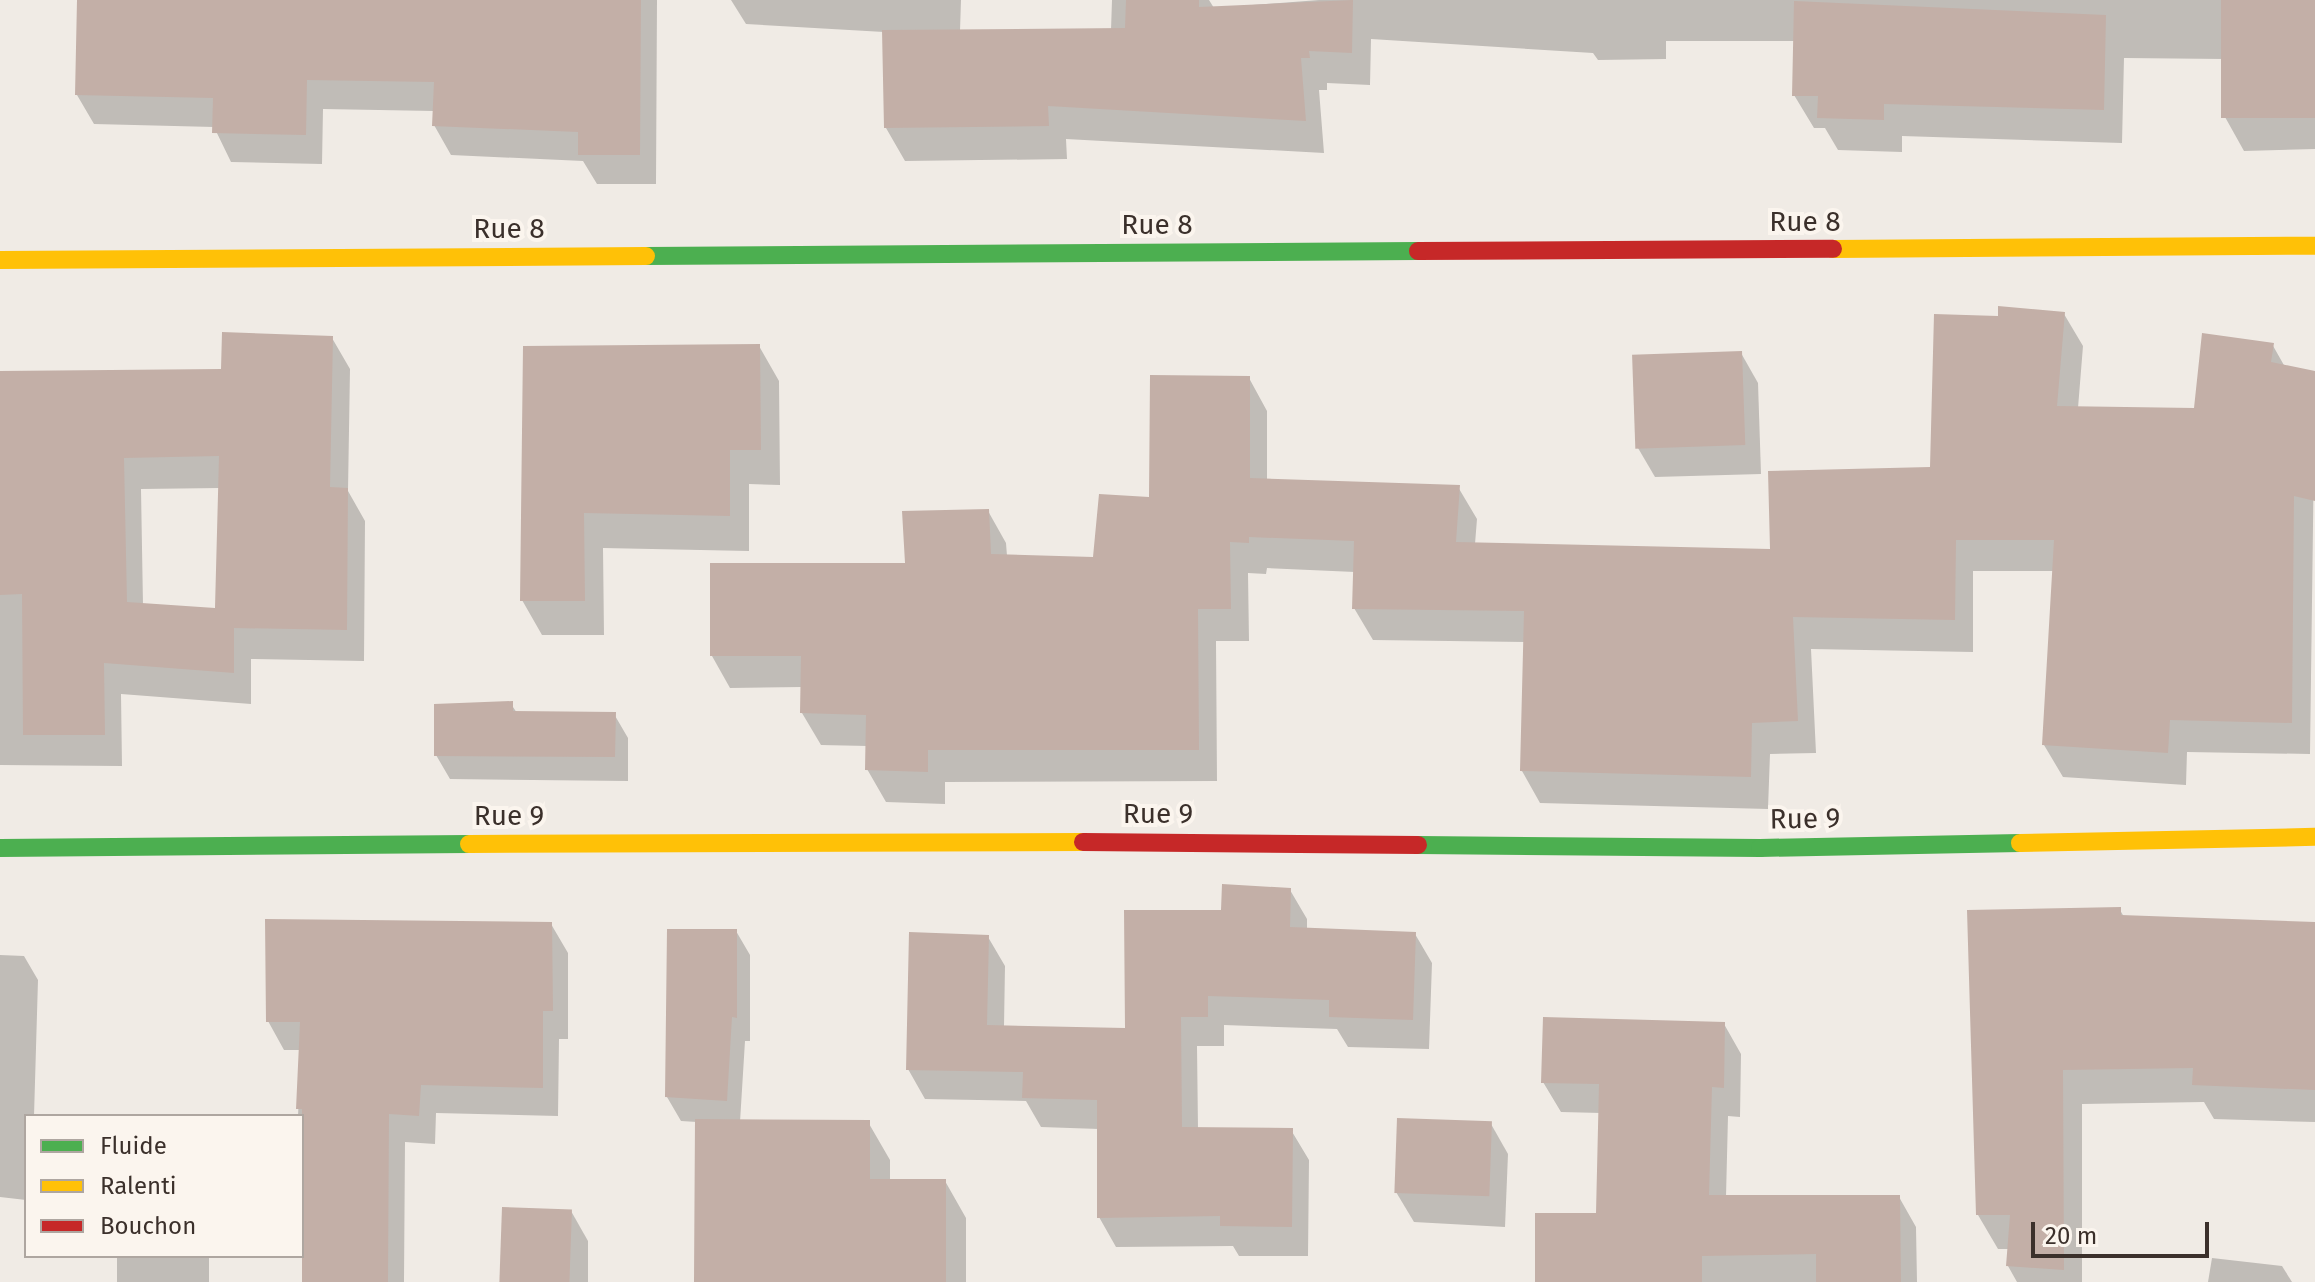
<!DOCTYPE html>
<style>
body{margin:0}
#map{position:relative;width:2315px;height:1282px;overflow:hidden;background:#f0ebe5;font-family:"Fira Sans",sans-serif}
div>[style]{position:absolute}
.shadow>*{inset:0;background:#0003;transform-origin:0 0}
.building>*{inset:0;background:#c3afa7;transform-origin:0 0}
.fast>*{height:18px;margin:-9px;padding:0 9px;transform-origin:9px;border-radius:9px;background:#4caf50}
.slow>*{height:18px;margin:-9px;padding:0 9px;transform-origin:9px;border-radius:9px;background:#ffc107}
.jam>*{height:18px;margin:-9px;padding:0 9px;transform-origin:9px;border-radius:9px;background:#c62828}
span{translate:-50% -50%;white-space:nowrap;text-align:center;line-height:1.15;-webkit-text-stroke:8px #fbf5ee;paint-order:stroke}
.street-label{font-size:28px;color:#3b302b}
.legend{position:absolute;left:24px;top:1114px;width:280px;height:144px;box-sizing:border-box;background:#fbf5ee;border:2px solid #aea6a0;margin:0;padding:10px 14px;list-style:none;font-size:24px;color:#3b302b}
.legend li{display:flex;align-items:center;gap:16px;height:40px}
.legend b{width:40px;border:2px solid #aea6a0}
.scale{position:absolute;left:2031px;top:1222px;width:178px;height:36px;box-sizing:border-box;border:4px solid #3b302b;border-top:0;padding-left:10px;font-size:24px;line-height:28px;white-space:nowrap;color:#3b302b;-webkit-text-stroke:6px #fbf5ee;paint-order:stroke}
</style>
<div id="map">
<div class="shadow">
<i style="clip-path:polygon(248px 0,657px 0,656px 184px,597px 184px,583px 161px,451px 155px,434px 125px,434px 111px,323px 109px,322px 164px,231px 162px,214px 127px,94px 124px,77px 95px)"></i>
<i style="clip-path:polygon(731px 0,961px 0,960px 31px,1111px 30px,1112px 0,1209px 0,1214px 8px,1319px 0,2315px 0,2315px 149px,2244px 151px,2225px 117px,2224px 59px,2124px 58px,2122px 143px,1902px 136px,1902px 152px,1838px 150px,1825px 128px,1814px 128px,1794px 95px,1796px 41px,1666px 41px,1666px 59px,1598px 60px,1593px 53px,1371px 39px,1370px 85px,1327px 83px,1327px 90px,1319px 90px,1324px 153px,1066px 139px,1067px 159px,905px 161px,886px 128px,884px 32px,746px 24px)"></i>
<i style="clip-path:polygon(2064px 314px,2083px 346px,2078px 408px,2195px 410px,2272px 344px,2285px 367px,2315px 373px,2310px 754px,2187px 752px,2186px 785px,2063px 777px,2044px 745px,2054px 571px,1973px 571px,1973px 652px,1811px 649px,1816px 753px,1770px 754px,1768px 809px,1540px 803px,1522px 771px,1525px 642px,1373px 640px,1354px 608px,1355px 572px,1267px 568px,1266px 574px,1248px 573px,1249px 641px,1216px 641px,1217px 781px,945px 782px,945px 804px,886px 802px,867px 769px,868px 746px,821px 745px,802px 713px,802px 687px,730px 688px,712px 656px,907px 565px,988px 511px,1006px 543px,1007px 556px,1095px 559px,1151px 499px,1249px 378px,1267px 411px,1267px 480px,1458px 487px,1477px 519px,1475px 544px,1772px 550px,1932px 469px,1999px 318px)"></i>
<i style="clip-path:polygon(evenodd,332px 338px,350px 369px,348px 491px,365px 521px,364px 661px,251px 659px,251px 704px,121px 694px,122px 766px,0 765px,0 374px,223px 371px,332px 338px,220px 488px,217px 610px,143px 605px,141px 489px,220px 488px)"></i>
<i style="clip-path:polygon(759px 346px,779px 381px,780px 485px,749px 484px,749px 551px,603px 548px,604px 635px,542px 635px,522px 600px,525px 348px)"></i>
<i style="clip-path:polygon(1741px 353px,1758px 383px,1761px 474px,1655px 477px,1638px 448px)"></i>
<i style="clip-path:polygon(511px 704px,517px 713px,614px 714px,628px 738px,628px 781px,450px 779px,436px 755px)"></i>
<i style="clip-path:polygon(1290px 890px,1307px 919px,1307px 930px,1415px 934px,1432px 963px,1429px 1049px,1348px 1047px,1337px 1029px,1224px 1025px,1224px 1046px,1197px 1046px,1198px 1129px,1291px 1130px,1309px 1160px,1308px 1256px,1239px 1256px,1233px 1246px,1116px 1247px,1099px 1217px,1099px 1129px,1041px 1127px,1026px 1101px,925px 1099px,908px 1069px,988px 937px,1005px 966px,1004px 1027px,1127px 1030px,1223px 912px)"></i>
<i style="clip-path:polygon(2120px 910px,2124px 917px,2315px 924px,2315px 1122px,2214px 1119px,2204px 1102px,2082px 1104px,2082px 1282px,2017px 1282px,2008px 1266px,2009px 1249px,1998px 1249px,1978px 1215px)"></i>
<i style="clip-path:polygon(551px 924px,568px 953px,568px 1039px,559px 1039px,558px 1116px,436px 1113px,435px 1144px,405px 1142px,404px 1282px,304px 1282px,302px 1116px,298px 1116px,301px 1050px,284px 1050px,268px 1021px)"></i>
<i style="clip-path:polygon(736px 931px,750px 955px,750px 1041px,745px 1041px,740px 1122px,868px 1122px,890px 1160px,890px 1181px,945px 1181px,966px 1218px,966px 1282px,696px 1282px,697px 1122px,681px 1121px,667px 1097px)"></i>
<i style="clip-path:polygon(0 955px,24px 956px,38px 980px,34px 1116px,26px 1116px,26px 1200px,0 1197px)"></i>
<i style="clip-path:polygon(1724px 1024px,1741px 1054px,1740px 1117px,1728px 1116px,1726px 1197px,1899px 1197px,1916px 1227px,1917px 1282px,1537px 1282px,1598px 1215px,1601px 1113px,1561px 1112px,1543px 1082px)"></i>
<i style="clip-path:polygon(1491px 1124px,1508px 1154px,1505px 1227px,1414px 1222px,1396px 1192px)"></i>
<i style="clip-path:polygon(571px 1211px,588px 1241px,588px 1282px,503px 1282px)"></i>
<i style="left:117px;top:1256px;width:92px;height:26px"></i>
<i style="clip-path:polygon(2212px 1258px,2282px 1266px,2292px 1282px,2208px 1282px)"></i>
</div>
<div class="building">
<i style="clip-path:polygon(77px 0,641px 0,640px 155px,578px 155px,578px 132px,432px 126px,434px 82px,307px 80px,306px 135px,212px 133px,213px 98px,75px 95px)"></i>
<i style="clip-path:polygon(1126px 0,1199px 0,1199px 7px,1353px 0,1352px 53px,1309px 51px,1310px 58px,1301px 58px,1306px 121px,1048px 106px,1049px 126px,884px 128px,882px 30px,1125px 28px)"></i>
<i style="left:2221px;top:0;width:94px;height:118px"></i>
<i style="clip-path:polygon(1794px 1px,2106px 15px,2104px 110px,1884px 104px,1884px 120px,1817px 118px,1818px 96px,1792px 96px)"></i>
<i style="clip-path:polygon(1998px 306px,2065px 312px,2057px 406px,2194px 408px,2202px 333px,2274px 343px,2271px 362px,2315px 371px,2315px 501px,2294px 496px,2292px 723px,2170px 720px,2168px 753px,2042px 745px,2054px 540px,1956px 540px,1955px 620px,1793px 617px,1798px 721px,1752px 723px,1751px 777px,1520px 771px,1524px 611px,1352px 609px,1354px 541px,1249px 537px,1249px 543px,1230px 542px,1231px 609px,1198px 609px,1199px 750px,928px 750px,928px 772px,865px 770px,866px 715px,800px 713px,801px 656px,710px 656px,710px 563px,905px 563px,902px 511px,989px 509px,991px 554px,1093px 557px,1099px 494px,1149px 497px,1150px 375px,1250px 376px,1250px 478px,1460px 485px,1456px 542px,1770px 549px,1768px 471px,1930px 467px,1934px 314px,1998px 316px)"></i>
<i style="clip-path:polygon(evenodd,222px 332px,333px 336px,330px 487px,348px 488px,347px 630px,234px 628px,234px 673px,104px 663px,105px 735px,23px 735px,22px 594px,0 595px,0 371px,221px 369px,222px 332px,219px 456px,215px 608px,127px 602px,124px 458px,219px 456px)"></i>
<i style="clip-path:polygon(760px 344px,761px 450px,730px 450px,730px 516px,584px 513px,585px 601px,520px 601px,523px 346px)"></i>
<i style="left:1742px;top:351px;width:94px;height:110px;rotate:88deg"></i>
<i style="clip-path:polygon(513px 701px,513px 711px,616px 712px,615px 757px,434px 756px,434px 704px)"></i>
<i style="clip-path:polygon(1222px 884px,1291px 888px,1290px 927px,1416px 932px,1413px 1020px,1329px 1017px,1329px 1000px,1208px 996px,1208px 1017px,1181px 1017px,1182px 1127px,1293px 1128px,1292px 1227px,1220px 1226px,1220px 1216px,1097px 1218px,1097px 1100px,1022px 1098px,1023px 1072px,906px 1070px,909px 932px,989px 935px,987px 1025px,1125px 1028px,1124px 910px,1221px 910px)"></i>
<i style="clip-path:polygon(2121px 907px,2121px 915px,2315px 922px,2315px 1090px,2192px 1085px,2193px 1068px,2063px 1070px,2064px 1270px,2006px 1266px,2010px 1215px,1976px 1215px,1967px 910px)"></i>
<i style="clip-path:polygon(265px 919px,552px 922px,553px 1011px,543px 1011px,543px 1088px,421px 1085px,419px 1116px,389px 1114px,388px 1282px,302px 1282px,302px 1109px,296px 1109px,300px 1022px,266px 1022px)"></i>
<i style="clip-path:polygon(667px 929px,737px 929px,737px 1018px,732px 1017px,727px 1101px,665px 1097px)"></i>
<i style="clip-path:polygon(1543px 1017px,1725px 1022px,1724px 1088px,1712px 1087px,1709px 1195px,1900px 1195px,1901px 1282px,1816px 1282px,1816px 1254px,1702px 1256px,1702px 1282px,1535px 1282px,1535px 1213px,1596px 1213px,1599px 1084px,1541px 1083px)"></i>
<i style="left:1397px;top:1118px;width:95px;height:75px;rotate:2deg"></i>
<i style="clip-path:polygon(695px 1119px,870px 1120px,870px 1179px,946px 1179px,946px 1282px,694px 1282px)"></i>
<i style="left:502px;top:1207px;width:70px;height:75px;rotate:2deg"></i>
</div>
<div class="fast">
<i style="left:646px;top:256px;width:772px;rotate:-0.37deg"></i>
<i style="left:1418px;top:845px;width:342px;rotate:0.5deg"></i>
<i style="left:1760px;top:848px;width:260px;rotate:-1.1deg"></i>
<i style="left:0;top:848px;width:469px;rotate:-0.5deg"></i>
</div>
<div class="slow">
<i style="left:1833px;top:249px;width:482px;rotate:-0.4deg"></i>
<i style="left:0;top:260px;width:646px;rotate:-0.35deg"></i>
<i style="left:2020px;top:843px;width:295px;rotate:-1.2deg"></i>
<i style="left:469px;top:844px;width:614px;rotate:-0.19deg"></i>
</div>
<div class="jam">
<i style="left:1418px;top:251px;width:415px;rotate:-0.3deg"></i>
<i style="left:1083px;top:842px;width:335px;rotate:0.5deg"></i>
</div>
<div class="street-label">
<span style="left:1805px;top:222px">Rue 8</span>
<span style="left:1157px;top:225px">Rue 8</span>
<span style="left:509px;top:229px">Rue 8</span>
<span style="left:1158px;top:814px">Rue 9</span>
<span style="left:509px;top:816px">Rue 9</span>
<span style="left:1805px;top:819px;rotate:-1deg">Rue 9</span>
</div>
<ul class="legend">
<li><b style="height:10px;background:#4caf50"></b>Fluide</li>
<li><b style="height:10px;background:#ffc107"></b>Ralenti</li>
<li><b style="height:10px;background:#c62828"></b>Bouchon</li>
</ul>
<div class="scale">20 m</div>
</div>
